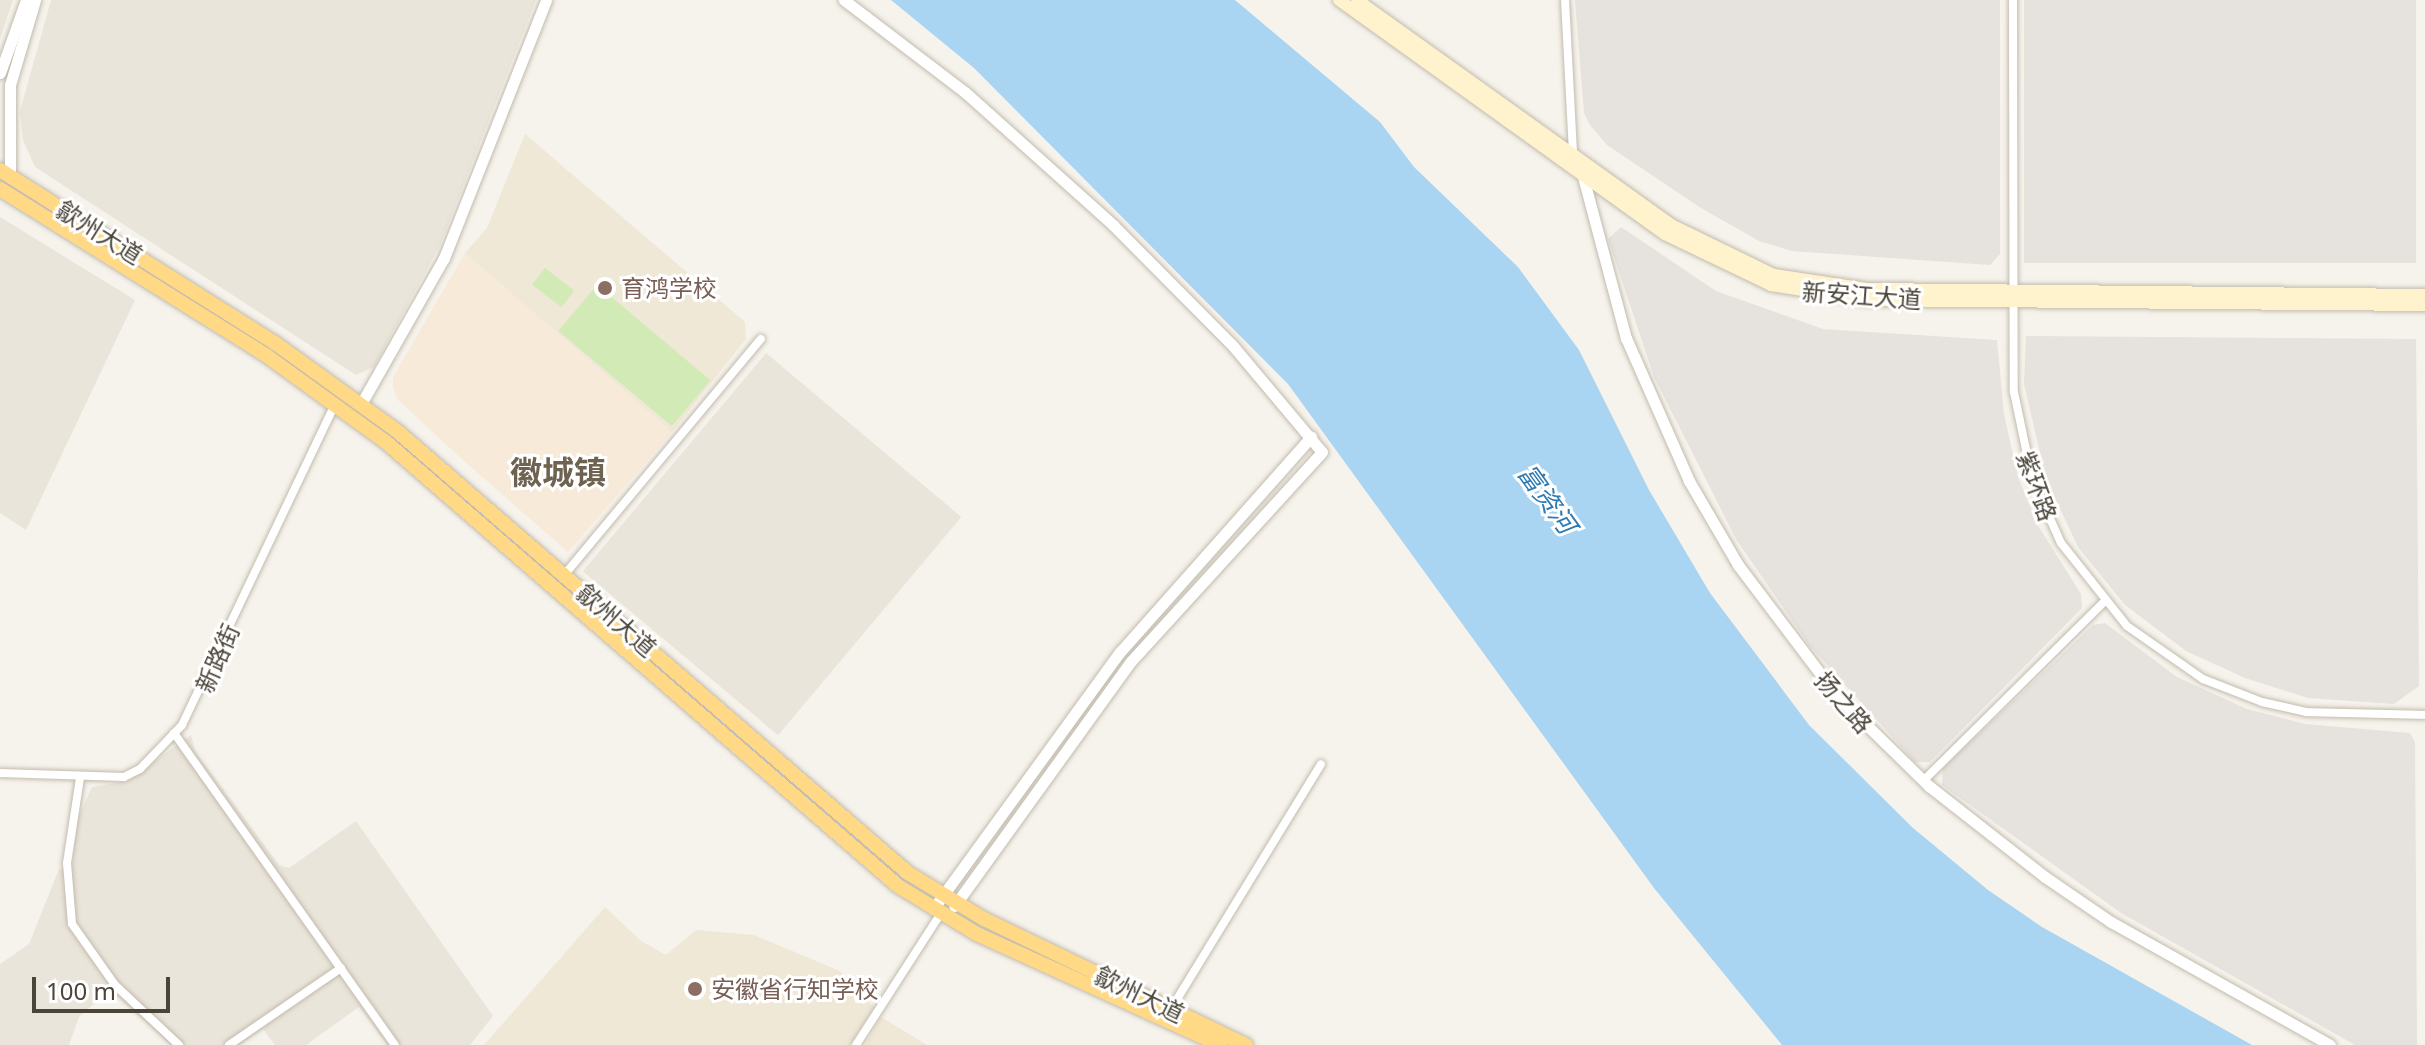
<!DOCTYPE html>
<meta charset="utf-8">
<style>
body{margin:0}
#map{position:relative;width:2425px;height:1045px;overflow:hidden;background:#f6f3ec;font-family:"Noto Sans","Noto Sans SC",sans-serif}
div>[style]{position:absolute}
.residential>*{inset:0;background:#eae5da;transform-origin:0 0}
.commercial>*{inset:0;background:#f7ead8}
.industrial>*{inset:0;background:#e6e2dd;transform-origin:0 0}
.education>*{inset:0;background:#efe8d6}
.green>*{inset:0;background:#d2eab5;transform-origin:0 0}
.water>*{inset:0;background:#a9d4f2}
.roads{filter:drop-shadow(0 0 2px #c2bbae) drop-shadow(0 0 2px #c2bbae)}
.minor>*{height:8px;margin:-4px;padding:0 4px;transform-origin:4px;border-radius:4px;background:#fff}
.tertiary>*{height:11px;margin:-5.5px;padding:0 5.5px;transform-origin:5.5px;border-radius:5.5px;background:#fff}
.secondary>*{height:12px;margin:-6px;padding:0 6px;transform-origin:6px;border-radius:6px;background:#fff3cd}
.trunk>*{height:14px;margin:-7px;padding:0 7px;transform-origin:7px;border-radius:7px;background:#ffd985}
.dots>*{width:22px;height:22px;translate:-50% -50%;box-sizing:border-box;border:4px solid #fff;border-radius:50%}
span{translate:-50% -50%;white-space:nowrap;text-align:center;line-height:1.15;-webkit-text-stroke:6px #fff;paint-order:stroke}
.street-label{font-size:24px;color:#4b4439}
.education-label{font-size:24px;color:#785e54}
.left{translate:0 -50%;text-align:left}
.water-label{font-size:26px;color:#2e7ab2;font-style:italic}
.district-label{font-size:32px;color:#6e6250;font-weight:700}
.scale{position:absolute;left:32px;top:977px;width:138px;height:36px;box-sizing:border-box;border:4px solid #4b4439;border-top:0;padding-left:10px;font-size:24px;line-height:28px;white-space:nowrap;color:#4b4439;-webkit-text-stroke:6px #fff;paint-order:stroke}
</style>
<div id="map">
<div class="residential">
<i style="clip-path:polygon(0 0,13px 0,0 39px)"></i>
<i style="clip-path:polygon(51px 0,536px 0,440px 245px,374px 367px,356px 375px,35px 167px,23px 140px,20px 111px)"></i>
<i style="clip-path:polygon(0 217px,135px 300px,26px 530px,0 513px)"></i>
<i style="left:766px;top:353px;width:255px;height:285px;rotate:40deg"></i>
<i style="clip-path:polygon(191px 735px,195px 751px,279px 865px,289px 868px,356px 821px,493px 1016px,470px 1045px,387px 1045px,359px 1007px,306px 1045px,275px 1045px,263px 1029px,240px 1045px,170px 1045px,110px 990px,79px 1017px,69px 1045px,0 1045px,0 964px,29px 944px,59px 869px,72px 871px,77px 820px,92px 787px,127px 781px)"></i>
</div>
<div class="commercial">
<i style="clip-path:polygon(465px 253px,672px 432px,568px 552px,464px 461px,398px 400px,393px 388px,393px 377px)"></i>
</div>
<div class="industrial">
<i style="clip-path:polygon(1575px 0,2000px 0,2000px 254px,1990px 265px,1792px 251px,1759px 241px,1701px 208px,1607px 145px,1590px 125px,1584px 113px)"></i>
<i style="left:2024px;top:0;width:392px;height:263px"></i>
<i style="clip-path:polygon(1621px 227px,1716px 291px,1823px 329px,1997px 340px,2004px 414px,2018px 477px,2039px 527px,2081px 594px,2082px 608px,1930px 762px,1915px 762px,1809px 645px,1736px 539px,1654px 377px,1608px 239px)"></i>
<i style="clip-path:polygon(2026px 336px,2416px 339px,2419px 686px,2394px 704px,2308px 698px,2245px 678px,2186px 651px,2125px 605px,2078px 547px,2046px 479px,2024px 384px)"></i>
<i style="clip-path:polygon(2105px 623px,2177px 677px,2247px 709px,2305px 724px,2410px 733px,2415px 742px,2417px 1045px,2355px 1045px,2121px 913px,1942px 785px,1943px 768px,2093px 625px)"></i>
</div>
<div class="education">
<i style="clip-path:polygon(525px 134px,745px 322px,746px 339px,672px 432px,465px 253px,487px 228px)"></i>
<i style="clip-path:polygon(605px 907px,641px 941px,666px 955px,696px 930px,754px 935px,840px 971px,874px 1007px,850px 1045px,484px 1045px)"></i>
<i style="clip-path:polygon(881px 1017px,927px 1045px,865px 1045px)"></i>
</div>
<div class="green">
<i style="left:545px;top:268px;width:37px;height:21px;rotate:38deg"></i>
<i style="left:597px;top:285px;width:148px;height:60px;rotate:40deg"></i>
</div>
<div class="water">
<i style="clip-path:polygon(891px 0,1235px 0,1380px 122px,1414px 167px,1518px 267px,1579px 350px,1649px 490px,1710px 593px,1809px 725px,1913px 828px,1988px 890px,2042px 927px,2252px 1045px,1782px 1045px,1654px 888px,1288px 384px,974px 68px)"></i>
</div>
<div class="roads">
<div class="minor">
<i style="left:1565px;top:0;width:154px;rotate:87deg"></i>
<i style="left:2013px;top:0;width:392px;rotate:89.9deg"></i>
<i style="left:2014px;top:392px;width:88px;rotate:78.2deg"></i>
<i style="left:2032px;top:478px;width:71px;rotate:66deg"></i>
<i style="left:2061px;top:543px;width:106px;rotate:51.5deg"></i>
<i style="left:2127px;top:626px;width:93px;rotate:34.9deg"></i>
<i style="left:2203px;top:679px;width:63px;rotate:21.3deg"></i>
<i style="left:2262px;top:702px;width:45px;rotate:12.8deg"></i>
<i style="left:2306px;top:712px;width:119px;rotate:1.4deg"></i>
<i style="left:565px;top:574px;width:306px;rotate:-50.2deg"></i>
<i style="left:174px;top:733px;width:382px;rotate:54.7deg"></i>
<i style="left:0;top:773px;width:124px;rotate:1.8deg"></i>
<i style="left:124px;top:777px;width:18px;rotate:-27deg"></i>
<i style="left:140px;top:769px;width:61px;rotate:-46.3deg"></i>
<i style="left:182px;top:725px;width:356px;rotate:-64.5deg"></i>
<i style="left:80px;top:778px;width:86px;rotate:98.7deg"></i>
<i style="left:67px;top:863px;width:61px;rotate:85.3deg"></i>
<i style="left:72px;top:924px;width:75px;rotate:54.8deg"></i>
<i style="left:115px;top:985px;width:88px;rotate:43.2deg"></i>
<i style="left:1923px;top:781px;width:255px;rotate:-44.7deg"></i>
<i style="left:1171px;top:1009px;width:287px;rotate:-58.5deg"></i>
<i style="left:229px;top:1045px;width:136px;rotate:-34.5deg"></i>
<i style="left:856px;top:1045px;width:157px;rotate:-57.2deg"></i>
</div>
<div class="tertiary">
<i style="left:844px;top:0;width:153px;rotate:37.3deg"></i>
<i style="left:966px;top:93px;width:198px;rotate:41.9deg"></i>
<i style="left:1113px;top:225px;width:170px;rotate:45.2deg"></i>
<i style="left:1233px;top:346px;width:138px;rotate:50deg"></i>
<i style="left:1322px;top:452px;width:283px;rotate:132.4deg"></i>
<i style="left:1131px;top:661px;width:302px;rotate:125.8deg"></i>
<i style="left:0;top:73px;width:77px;rotate:-70.4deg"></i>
<i style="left:1582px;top:173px;width:171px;rotate:75.1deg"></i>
<i style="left:1626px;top:338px;width:156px;rotate:66.2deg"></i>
<i style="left:1689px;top:481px;width:97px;rotate:59.7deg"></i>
<i style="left:1738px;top:565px;width:164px;rotate:52.9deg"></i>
<i style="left:1837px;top:696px;width:129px;rotate:44.4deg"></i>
<i style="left:1929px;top:786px;width:147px;rotate:38.1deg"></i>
<i style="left:2045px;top:877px;width:80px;rotate:34.3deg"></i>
<i style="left:2111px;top:922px;width:251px;rotate:29.3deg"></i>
<i style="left:10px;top:176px;width:91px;rotate:-90deg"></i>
<i style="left:10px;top:85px;width:89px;rotate:-73.6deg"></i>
<i style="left:361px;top:404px;width:168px;rotate:-60.4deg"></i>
<i style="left:444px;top:258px;width:277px;rotate:-68.4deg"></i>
<i style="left:933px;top:909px;width:318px;rotate:-54deg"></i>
<i style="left:1120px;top:652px;width:288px;rotate:-48.4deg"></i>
</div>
<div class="secondary">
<i style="left:1339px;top:0;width:401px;rotate:35.7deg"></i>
<i style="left:1665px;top:234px;width:118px;rotate:25.7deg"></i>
<i style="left:1771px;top:285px;width:97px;rotate:8.9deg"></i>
<i style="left:1867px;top:300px;width:558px;rotate:0.51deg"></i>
<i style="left:1357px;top:0;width:386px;rotate:35.6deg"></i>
<i style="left:1671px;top:225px;width:114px;rotate:25.9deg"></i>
<i style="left:1774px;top:275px;width:94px;rotate:8.6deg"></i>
<i style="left:1867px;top:289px;width:558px;rotate:0.62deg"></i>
</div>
<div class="trunk">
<i style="left:0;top:170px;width:325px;rotate:32.2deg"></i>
<i style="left:275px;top:343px;width:150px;rotate:35.8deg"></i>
<i style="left:397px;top:431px;width:676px;rotate:40.86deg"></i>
<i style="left:908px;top:873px;width:89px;rotate:31.2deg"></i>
<i style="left:984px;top:919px;width:291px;rotate:25.7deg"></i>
<i style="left:0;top:189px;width:315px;rotate:32deg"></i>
<i style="left:267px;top:356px;width:148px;rotate:35.9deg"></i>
<i style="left:387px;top:443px;width:676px;rotate:40.92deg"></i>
<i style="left:898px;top:886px;width:92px;rotate:31.3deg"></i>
<i style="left:977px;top:934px;width:268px;rotate:24.5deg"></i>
</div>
</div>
<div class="dots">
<i style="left:605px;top:288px;background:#8d6e63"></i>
<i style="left:695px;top:989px;background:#8d6e63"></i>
</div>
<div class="street-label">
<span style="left:100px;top:232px;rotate:32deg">歙州大道</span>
<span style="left:1862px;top:295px;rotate:4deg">新安江大道</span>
<span style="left:2037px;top:486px;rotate:70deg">紫环路</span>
<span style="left:617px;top:620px;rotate:41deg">歙州大道</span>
<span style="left:217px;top:658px;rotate:-66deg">新路街</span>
<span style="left:1844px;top:702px;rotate:49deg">扬之路</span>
<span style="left:1140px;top:994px;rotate:26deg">歙州大道</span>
</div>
<div class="education-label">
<span class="left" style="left:621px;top:288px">育鸿学校</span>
<span class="left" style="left:711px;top:989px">安徽省行知学校</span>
</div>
<div class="water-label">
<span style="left:1547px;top:499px;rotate:54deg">富资河</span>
</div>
<div class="district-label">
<span style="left:558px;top:472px">徽城镇</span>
</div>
<div class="scale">100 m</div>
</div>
